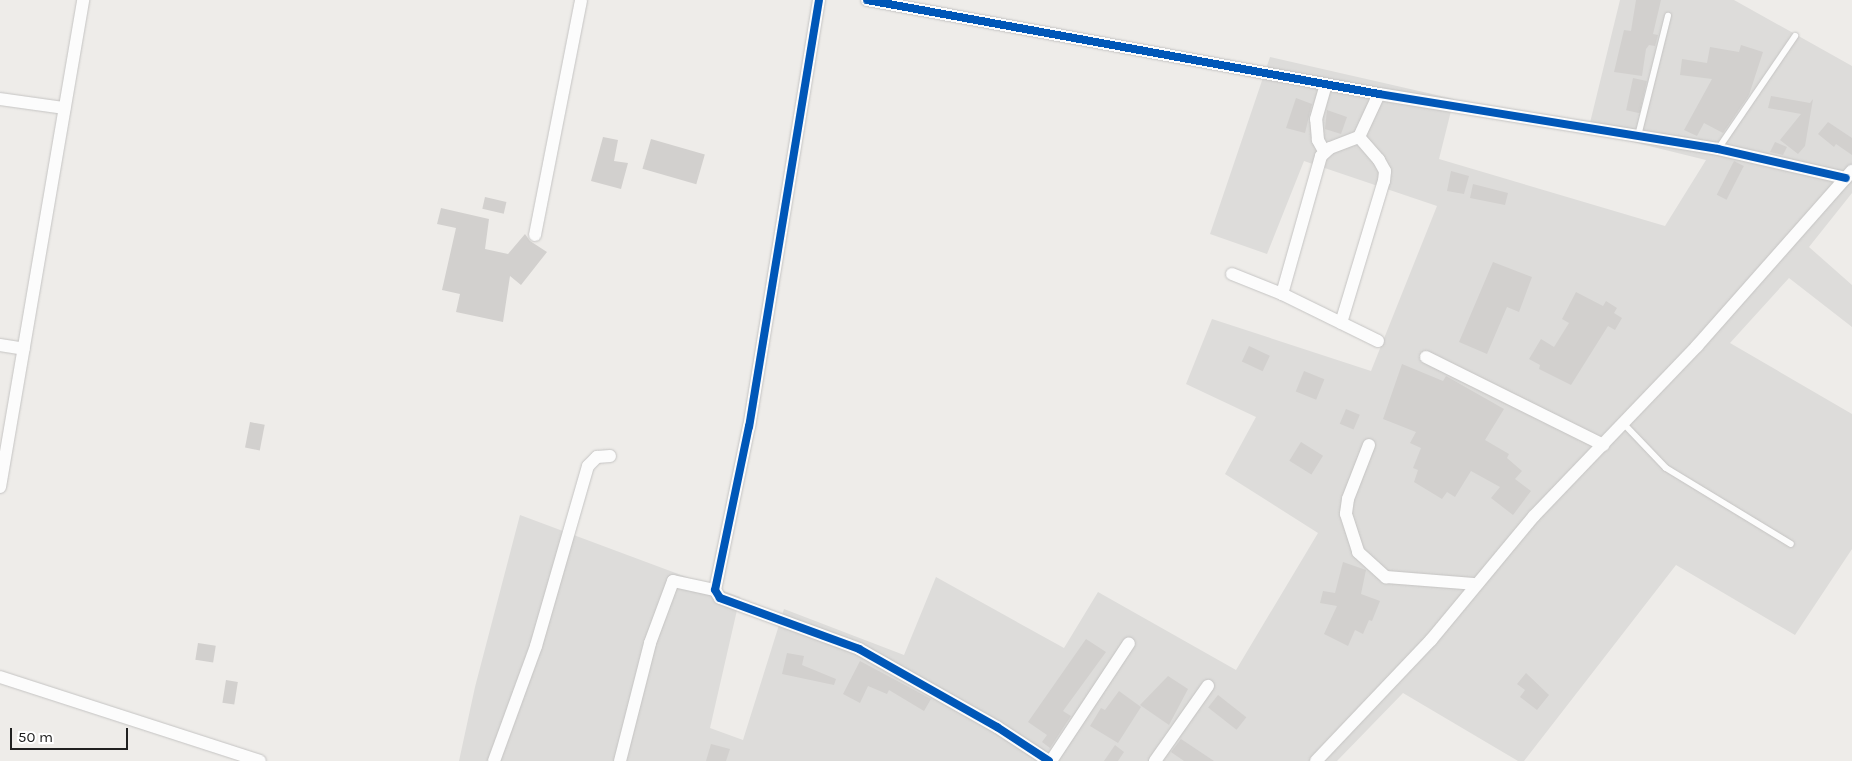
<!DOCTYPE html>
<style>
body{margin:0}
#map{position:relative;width:1852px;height:761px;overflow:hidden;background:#eeece9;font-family:Karla,sans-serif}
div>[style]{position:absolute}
.residential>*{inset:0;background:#dddcda}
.building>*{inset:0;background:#d2d0ce;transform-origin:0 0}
.roads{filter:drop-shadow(0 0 1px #c5c4c3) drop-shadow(0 0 1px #c5c4c3)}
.service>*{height:6px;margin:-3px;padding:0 3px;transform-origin:3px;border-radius:3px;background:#fcfcfc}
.minor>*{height:12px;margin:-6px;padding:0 6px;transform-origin:6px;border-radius:6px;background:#fcfcfc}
.cycleway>*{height:8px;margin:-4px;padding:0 4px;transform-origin:4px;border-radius:4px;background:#0057b8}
span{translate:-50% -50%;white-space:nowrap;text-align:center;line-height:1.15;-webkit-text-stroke:4.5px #fff;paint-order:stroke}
.scale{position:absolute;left:10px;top:728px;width:118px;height:22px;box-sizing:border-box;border:2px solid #202020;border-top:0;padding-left:6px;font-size:15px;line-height:18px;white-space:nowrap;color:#202020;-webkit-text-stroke:4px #fff;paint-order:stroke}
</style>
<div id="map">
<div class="residential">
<i style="clip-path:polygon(1620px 0,1734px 0,1852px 66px,1852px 193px,1809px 247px,1852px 285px,1852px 327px,1789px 278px,1730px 343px,1852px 414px,1852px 549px,1795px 635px,1676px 565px,1524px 761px,1518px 761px,1403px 693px,1337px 761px,459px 761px,475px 687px,520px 515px,740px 597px,710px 728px,743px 740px,784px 609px,904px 655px,936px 577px,1064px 648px,1098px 592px,1236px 670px,1318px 533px,1225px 474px,1256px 417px,1186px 384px,1212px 319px,1371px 371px,1437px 206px,1304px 161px,1267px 254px,1210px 234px,1270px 57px,1454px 99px,1439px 159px,1665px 226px,1706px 160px,1588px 131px)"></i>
</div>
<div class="building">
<i style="clip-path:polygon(1636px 0,1661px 0,1653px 34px,1658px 35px,1655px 46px,1649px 45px,1646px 49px,1642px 76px,1614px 72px,1624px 30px,1631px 31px)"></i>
<i style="clip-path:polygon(1741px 45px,1763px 52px,1749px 95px,1723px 133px,1704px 123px,1697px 136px,1684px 130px,1712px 79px,1680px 75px,1682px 59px,1707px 63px,1710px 47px,1739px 52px)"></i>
<i style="left:1633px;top:78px;width:14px;height:33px;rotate:12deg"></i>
<i style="clip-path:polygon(1771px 96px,1810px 103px,1813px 99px,1805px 146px,1798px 154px,1780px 140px,1801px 114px,1768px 108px)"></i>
<i style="clip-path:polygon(1296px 98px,1312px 104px,1305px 133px,1286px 128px)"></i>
<i style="clip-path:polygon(1327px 110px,1347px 117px,1341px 134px,1325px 129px)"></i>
<i style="clip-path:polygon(1828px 122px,1852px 138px,1852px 155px,1836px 144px,1834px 147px,1818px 134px)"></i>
<i style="clip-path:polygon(603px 137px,618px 140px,614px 161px,628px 163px,621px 189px,591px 181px)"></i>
<i style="left:651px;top:139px;width:56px;height:31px;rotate:16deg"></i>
<i style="clip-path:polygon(1775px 142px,1787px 147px,1783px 155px,1770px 152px)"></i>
<i style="left:1734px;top:161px;width:11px;height:38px;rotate:27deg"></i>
<i style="clip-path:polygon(1451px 171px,1469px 176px,1464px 194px,1447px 191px)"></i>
<i style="clip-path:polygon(1473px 184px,1508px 193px,1505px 205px,1470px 198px)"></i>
<i style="left:485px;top:197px;width:22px;height:12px;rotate:13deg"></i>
<i style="clip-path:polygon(441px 208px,489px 219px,485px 249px,508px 254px,525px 234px,530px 241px,547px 252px,521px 285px,510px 276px,503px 322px,456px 312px,460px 294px,442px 290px,456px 228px,437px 224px)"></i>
<i style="clip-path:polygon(1493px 262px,1532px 277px,1519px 312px,1507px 307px,1487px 354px,1459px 342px)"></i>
<i style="clip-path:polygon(1576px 292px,1603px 306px,1606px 301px,1617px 308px,1614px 313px,1622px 318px,1615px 330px,1608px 326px,1571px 385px,1539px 369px,1540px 365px,1529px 359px,1541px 339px,1554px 347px,1569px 323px,1562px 319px)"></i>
<i style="left:1249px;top:346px;width:23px;height:17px;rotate:25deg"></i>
<i style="clip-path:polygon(1402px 364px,1443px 381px,1446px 376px,1504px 409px,1485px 440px,1509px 454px,1507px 458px,1522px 471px,1515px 479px,1531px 491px,1513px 515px,1491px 498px,1500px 487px,1471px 471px,1455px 497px,1447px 492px,1442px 499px,1414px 482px,1418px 470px,1413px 468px,1421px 448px,1410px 443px,1416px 432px,1383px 419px)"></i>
<i style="left:1304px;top:371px;width:22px;height:22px;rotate:22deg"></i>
<i style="left:1346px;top:409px;width:15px;height:16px;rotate:23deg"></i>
<i style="left:250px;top:422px;width:15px;height:26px;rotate:11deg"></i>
<i style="left:1301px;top:442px;width:26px;height:22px;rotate:32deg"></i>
<i style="clip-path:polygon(1343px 562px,1366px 570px,1361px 594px,1380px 601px,1372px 621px,1369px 620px,1363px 634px,1355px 630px,1348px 646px,1324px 634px,1337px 606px,1320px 603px,1323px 591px,1335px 593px)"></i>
<i style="clip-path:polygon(1086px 639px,1106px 652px,1063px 711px,1071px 716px,1050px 748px,1042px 742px,1047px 735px,1028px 722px)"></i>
<i style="left:198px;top:643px;width:18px;height:17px;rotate:9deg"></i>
<i style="clip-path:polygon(787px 653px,804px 656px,802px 665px,836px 679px,834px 685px,782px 674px)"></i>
<i style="clip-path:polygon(860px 661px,931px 699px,924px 711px,889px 690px,887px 694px,868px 686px,860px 703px,843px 694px)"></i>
<i style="clip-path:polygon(1526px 673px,1549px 695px,1537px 710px,1520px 697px,1525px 690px,1517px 684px)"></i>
<i style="clip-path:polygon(1168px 676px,1188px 689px,1169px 725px,1140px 705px)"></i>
<i style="left:226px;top:680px;width:12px;height:23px;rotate:9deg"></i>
<i style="clip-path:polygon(1119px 691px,1141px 707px,1118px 743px,1090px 726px,1101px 708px,1105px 710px)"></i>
<i style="left:1218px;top:695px;width:36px;height:16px;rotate:38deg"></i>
<i style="clip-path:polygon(1181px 739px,1214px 761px,1184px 761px,1171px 752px)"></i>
<i style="clip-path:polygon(711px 744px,730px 749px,726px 761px,706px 761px)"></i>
<i style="clip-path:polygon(1115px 745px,1124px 752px,1118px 761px,1104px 761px)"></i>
</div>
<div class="roads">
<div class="service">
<i style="left:1638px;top:136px;width:124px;rotate:-76deg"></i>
<i style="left:1718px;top:149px;width:137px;rotate:-55.7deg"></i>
<i style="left:1623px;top:423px;width:62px;rotate:46.3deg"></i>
<i style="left:1666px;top:468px;width:146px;rotate:31.3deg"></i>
</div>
<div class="minor">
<i style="left:819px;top:0;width:432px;rotate:99.3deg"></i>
<i style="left:749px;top:426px;width:167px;rotate:101.7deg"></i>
<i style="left:715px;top:590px;width:9px;rotate:58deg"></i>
<i style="left:720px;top:598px;width:148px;rotate:20.1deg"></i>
<i style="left:859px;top:649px;width:159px;rotate:29.5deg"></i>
<i style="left:997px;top:727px;width:62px;rotate:33.2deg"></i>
<i style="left:867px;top:0;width:521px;rotate:10.4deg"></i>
<i style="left:1379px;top:94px;width:343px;rotate:9.2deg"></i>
<i style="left:1718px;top:149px;width:131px;rotate:12.8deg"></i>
<i style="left:0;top:99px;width:65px;rotate:8deg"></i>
<i style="left:1324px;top:151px;width:13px;rotate:-119deg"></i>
<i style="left:1318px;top:140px;width:21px;rotate:-95deg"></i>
<i style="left:1316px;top:119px;width:36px;rotate:-74deg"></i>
<i style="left:535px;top:235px;width:239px;rotate:-78.9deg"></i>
<i style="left:1232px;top:274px;width:54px;rotate:21.8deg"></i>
<i style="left:1341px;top:323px;width:148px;rotate:-73.2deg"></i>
<i style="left:1384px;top:181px;width:10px;rotate:-84deg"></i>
<i style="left:1385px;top:171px;width:13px;rotate:-119deg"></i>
<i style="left:1379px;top:160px;width:30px;rotate:-131deg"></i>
<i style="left:1378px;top:341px;width:107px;rotate:-153.9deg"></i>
<i style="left:1282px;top:294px;width:143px;rotate:-74.2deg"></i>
<i style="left:1321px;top:156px;width:12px;rotate:-42deg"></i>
<i style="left:1330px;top:148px;width:31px;rotate:-21deg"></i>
<i style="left:1359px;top:137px;width:47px;rotate:-65.1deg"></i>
<i style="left:0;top:345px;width:24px;rotate:9deg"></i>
<i style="left:1426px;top:357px;width:198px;rotate:26.4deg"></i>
<i style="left:1369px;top:445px;width:58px;rotate:111.3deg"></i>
<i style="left:1348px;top:499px;width:15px;rotate:98deg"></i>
<i style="left:1346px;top:514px;width:40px;rotate:72deg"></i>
<i style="left:1358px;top:552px;width:38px;rotate:42deg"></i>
<i style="left:1386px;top:577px;width:88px;rotate:4.5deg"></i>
<i style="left:0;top:487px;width:494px;rotate:-80.3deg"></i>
<i style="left:0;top:677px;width:273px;rotate:17.9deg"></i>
<i style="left:494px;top:761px;width:122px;rotate:-69.9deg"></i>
<i style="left:536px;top:646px;width:187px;rotate:-73.9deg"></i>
<i style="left:588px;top:466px;width:13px;rotate:-45deg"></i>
<i style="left:597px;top:457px;width:13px;rotate:-4deg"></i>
<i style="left:620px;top:761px;width:122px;rotate:-75.7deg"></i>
<i style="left:650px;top:643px;width:66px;rotate:-69.6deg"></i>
<i style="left:673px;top:581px;width:43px;rotate:12.1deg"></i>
<i style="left:1051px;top:761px;width:141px;rotate:-56.5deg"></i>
<i style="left:1155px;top:761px;width:92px;rotate:-54.8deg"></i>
<i style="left:1316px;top:761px;width:167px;rotate:-46.5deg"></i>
<i style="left:1431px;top:640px;width:161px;rotate:-50.3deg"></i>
<i style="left:1534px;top:516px;width:236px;rotate:-46.2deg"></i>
<i style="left:1697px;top:346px;width:234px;rotate:-48.5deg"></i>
</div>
</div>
<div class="cycleway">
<i style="left:819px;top:0;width:432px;rotate:99.3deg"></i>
<i style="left:749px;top:426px;width:167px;rotate:101.7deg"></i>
<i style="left:715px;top:590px;width:9px;rotate:58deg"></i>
<i style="left:720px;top:598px;width:148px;rotate:20.1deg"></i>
<i style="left:859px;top:649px;width:159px;rotate:29.5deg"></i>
<i style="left:997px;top:727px;width:62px;rotate:33.2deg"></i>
<i style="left:867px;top:0;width:521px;rotate:10.4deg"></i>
<i style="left:1379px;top:94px;width:343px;rotate:9.2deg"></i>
<i style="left:1718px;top:149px;width:131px;rotate:12.8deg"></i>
</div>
<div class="scale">50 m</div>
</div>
